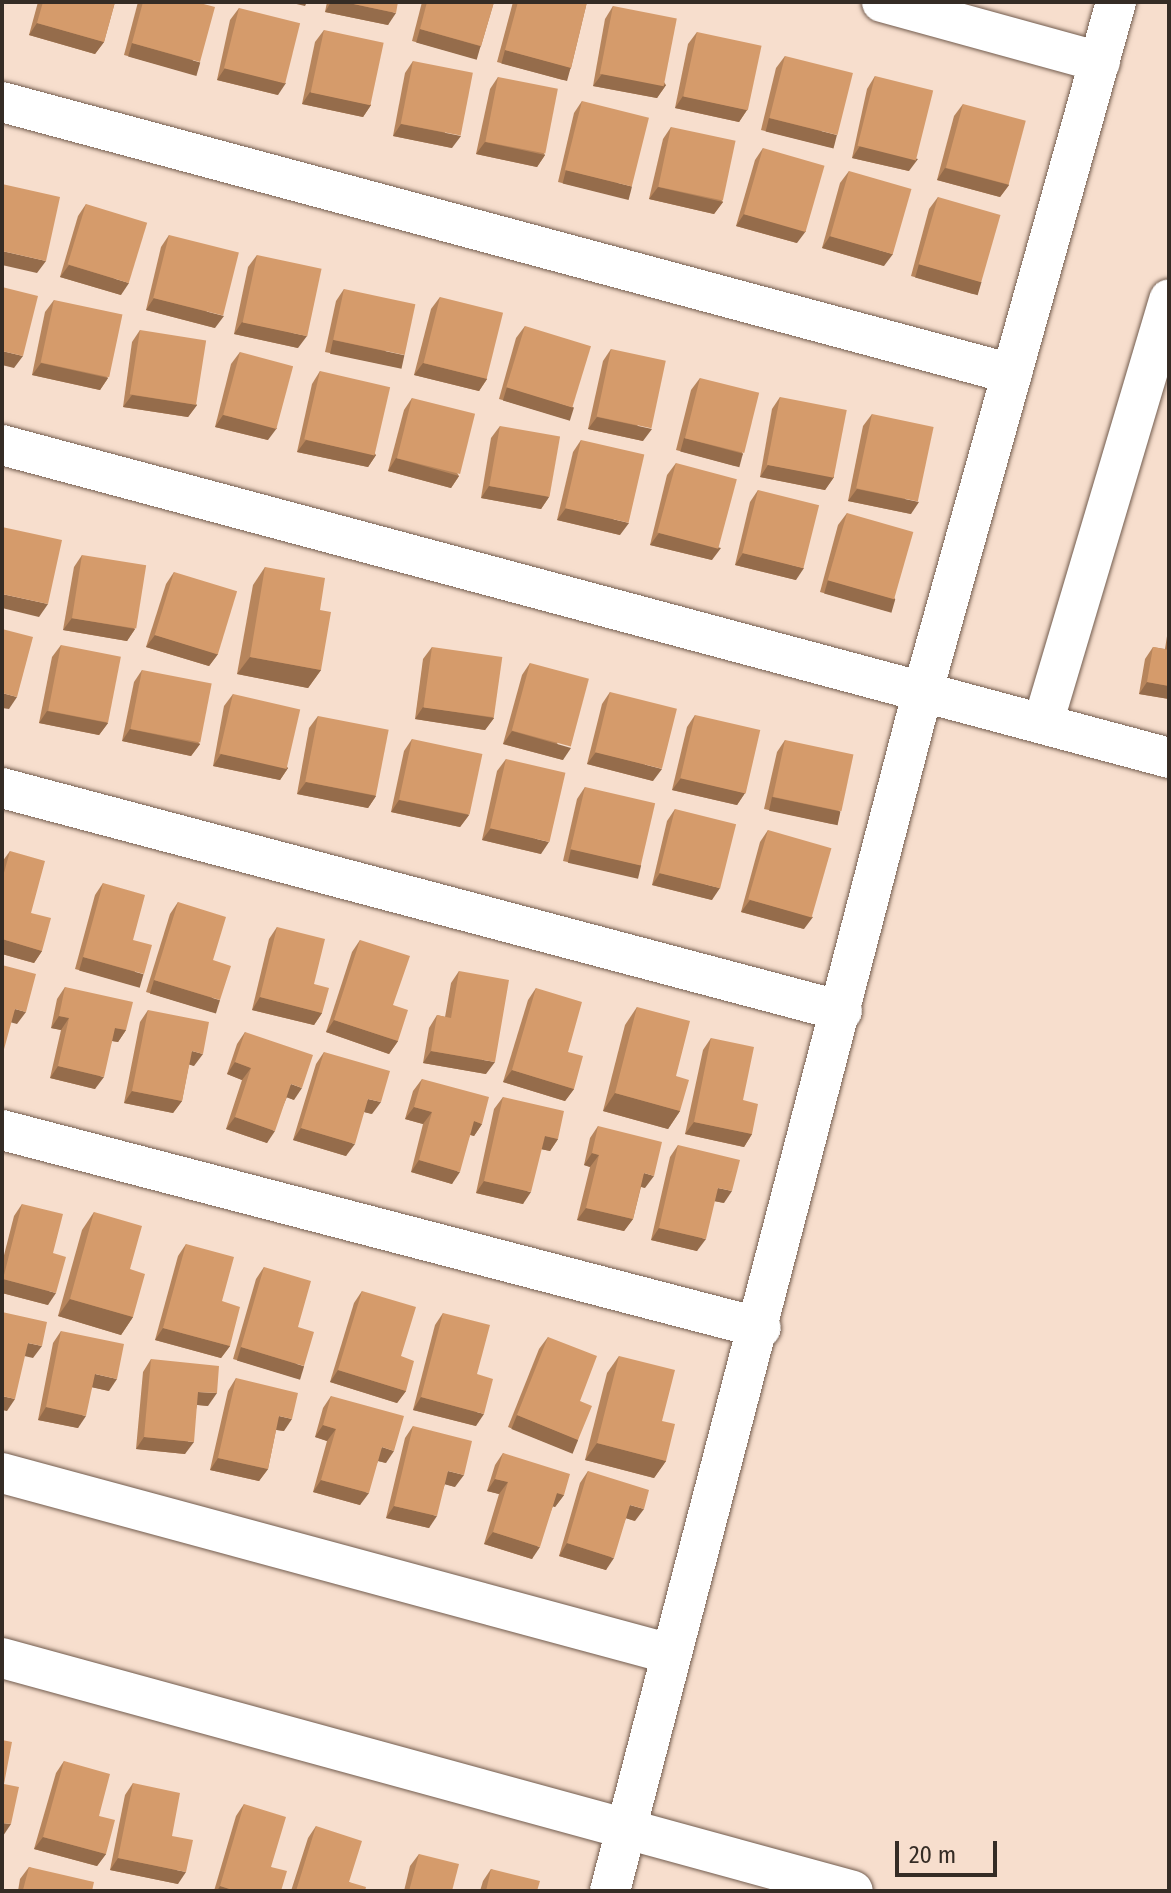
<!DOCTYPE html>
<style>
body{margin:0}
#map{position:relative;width:1171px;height:1893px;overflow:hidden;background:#f7decd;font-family:"Fira Sans Condensed",sans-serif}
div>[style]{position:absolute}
.roads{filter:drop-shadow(0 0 2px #725c4e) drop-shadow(0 0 2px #725c4e)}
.minor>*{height:40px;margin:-20px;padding:0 20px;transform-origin:20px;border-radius:20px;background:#fff}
.wall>*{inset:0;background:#b7855c}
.shaded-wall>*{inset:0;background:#956c4b;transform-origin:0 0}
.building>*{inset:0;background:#d59b6b;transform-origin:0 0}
span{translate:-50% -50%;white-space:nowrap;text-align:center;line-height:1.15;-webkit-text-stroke:6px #f7decd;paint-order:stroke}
.frame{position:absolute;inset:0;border:4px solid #352c25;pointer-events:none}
.scale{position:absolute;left:895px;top:1841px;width:102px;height:36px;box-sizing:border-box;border:4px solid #352c25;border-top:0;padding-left:10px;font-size:24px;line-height:28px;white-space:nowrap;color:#352c25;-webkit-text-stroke:6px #f7decd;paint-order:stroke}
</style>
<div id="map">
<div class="roads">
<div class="minor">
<i style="left:882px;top:2px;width:226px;rotate:15.4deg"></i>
<i style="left:2px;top:102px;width:1046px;rotate:15.07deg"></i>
<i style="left:2px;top:445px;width:1208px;rotate:15.01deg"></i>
<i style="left:1043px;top:723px;width:442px;rotate:-73.4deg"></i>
<i style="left:2px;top:788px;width:869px;rotate:14.87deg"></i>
<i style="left:2px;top:1130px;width:784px;rotate:14.62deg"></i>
<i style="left:2px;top:1473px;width:693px;rotate:15.14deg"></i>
<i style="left:2px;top:1658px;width:882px;rotate:15.31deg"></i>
<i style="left:610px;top:1891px;width:1237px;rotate:-75.39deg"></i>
<i style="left:922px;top:694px;width:719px;rotate:-74.34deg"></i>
</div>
</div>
<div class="wall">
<i style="clip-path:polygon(38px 2px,115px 2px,104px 42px,95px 54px,29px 35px)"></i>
<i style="clip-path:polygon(138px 2px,196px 2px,192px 74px,124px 55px)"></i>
<i style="clip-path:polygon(327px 2px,398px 2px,388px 25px,325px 12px)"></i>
<i style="clip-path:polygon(422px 2px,494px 2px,481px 46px,473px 58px,412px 41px)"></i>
<i style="clip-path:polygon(513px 2px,587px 2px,571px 68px,563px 80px,497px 62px)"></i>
<i style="clip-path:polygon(613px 6px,666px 85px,657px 98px,593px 86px,605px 19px)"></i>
<i style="clip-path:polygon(239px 8px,278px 95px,217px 80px,230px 20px)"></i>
<i style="clip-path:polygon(324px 30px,371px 105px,363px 117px,302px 104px,315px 42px)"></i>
<i style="clip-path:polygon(697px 32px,747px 110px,739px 122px,675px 108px,688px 44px)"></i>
<i style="clip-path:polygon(785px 56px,829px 147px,761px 130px,776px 68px)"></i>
<i style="clip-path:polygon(413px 61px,452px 148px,393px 136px,405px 73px)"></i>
<i style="clip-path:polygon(875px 76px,909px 171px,852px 158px,867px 89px)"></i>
<i style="clip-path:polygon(498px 77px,545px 155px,537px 167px,476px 154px,490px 89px)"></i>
<i style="clip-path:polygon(582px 101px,624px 198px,558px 182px,574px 113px)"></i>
<i style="clip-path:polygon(963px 104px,1009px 185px,1000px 197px,937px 180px,954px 116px)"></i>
<i style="clip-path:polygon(671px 127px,723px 202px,714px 214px,649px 199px,663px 139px)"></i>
<i style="clip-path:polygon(763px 148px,797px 243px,736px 226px,755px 160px)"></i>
<i style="clip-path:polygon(849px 171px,884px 266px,822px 248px,840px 183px)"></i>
<i style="clip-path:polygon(938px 197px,981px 282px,973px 294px,911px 276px,929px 209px)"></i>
<i style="clip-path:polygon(86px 204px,121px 295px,60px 277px,78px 216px)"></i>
<i style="clip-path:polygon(169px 235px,215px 328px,146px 310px,161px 247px)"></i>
<i style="clip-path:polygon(257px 255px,298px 348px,234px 334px,248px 267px)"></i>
<i style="clip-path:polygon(344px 289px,396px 367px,325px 352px,336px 301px)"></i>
<i style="clip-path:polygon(440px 297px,487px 379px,479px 391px,414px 375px,431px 309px)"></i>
<i style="clip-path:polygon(54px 300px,108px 378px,100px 390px,32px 375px,45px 312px)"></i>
<i style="clip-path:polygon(525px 326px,566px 419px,499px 399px,516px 338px)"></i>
<i style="clip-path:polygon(140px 330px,197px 405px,188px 417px,123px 407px,132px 342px)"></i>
<i style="clip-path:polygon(611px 349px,643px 441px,588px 429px,603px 361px)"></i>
<i style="clip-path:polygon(240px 352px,268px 440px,215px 427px,231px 364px)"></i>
<i style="clip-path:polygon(320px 371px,376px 455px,368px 467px,297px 452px,312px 384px)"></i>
<i style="clip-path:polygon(700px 378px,743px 454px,735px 466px,676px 450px,691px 390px)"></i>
<i style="clip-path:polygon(780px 397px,834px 477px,825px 490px,760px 477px,772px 409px)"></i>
<i style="clip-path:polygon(412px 398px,459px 476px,451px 488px,388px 471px,404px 410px)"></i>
<i style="clip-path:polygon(872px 414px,911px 514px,848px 501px,863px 426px)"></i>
<i style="clip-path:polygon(500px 426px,549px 497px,541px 509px,481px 498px,491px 438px)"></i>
<i style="clip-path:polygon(581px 440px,620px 535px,557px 520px,573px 452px)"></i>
<i style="clip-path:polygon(676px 463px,712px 560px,650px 545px,667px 475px)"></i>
<i style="clip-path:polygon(758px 490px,796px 580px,735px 565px,750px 502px)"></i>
<i style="clip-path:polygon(847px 513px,895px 599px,887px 611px,820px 592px,838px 525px)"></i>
<i style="clip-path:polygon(82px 555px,135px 629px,127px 641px,63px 630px,74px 567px)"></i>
<i style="clip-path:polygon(265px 567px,320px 610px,321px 670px,308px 688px,237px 674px,253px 585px)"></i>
<i style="clip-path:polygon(174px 572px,218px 654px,209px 666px,146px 647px,166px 584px)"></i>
<i style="clip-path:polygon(1169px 623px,1169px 699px,1139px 694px,1145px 659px,1153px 647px,1165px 649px)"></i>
<i style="clip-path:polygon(61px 645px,108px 723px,99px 735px,39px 723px,52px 657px)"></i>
<i style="clip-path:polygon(432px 647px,494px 718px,485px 730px,415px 719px,423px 659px)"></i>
<i style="clip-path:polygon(530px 663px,563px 760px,503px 744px,522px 675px)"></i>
<i style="clip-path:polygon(142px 670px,200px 744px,191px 756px,122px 741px,134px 682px)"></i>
<i style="clip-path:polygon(610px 692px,653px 781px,587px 764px,602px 704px)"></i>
<i style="clip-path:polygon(233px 694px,288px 768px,280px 780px,213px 766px,224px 706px)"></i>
<i style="clip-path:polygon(695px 715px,745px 793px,737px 805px,672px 790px,687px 727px)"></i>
<i style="clip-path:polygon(318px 716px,376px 796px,368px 808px,297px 794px,309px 728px)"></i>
<i style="clip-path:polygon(412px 739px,469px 815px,460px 827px,391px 812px,404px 751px)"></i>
<i style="clip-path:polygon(785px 740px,840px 812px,832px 824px,764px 809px,777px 752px)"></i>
<i style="clip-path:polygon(506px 759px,541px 854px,482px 840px,497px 771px)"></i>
<i style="clip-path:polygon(585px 787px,641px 865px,633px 877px,563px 861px,577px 799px)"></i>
<i style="clip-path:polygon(675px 809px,712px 900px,652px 885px,667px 821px)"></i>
<i style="clip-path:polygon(768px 830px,804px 929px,741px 912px,760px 842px)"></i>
<i style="clip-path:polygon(10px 851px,31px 913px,42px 951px,34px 963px,2px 954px,2px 862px)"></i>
<i style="clip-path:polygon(103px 883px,133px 940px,136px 986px,75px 969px,95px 895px)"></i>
<i style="clip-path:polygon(178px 902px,213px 960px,212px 1012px,146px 992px,170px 914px)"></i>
<i style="clip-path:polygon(277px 927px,314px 984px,322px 1013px,314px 1025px,252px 1010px,269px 939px)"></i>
<i style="clip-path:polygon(360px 940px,393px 1005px,398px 1041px,389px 1054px,326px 1032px,352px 952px)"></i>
<i style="clip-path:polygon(459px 971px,486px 1074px,423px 1063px,429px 1028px,437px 1015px,445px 1017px,451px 983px)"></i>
<i style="clip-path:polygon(65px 987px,126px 1030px,118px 1042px,112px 1041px,95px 1089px,50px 1078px,61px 1030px,51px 1028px,57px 999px)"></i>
<i style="clip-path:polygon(536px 988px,568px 1052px,574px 1089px,565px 1101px,503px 1082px,528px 1000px)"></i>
<i style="clip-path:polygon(637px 1007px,676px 1076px,680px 1111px,668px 1129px,603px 1111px,625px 1025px)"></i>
<i style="clip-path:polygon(148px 1010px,194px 1066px,189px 1064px,182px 1101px,173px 1113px,124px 1103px,140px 1022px)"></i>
<i style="clip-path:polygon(245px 1032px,294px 1100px,287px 1097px,267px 1143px,226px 1129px,242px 1080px,227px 1074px,237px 1044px)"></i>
<i style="clip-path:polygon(711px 1038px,743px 1100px,752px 1134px,744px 1147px,685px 1134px,703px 1050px)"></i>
<i style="clip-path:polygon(324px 1052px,372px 1114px,364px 1112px,346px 1156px,293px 1140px,316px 1064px)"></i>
<i style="clip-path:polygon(422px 1079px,482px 1124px,474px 1136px,470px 1135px,452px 1184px,411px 1172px,423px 1124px,405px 1119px,413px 1091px)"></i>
<i style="clip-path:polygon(503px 1097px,558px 1139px,550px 1151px,541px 1149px,523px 1204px,476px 1193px,494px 1109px)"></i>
<i style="clip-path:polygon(598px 1126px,645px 1188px,641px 1187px,633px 1219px,624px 1231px,577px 1220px,590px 1167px,584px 1165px,590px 1138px)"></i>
<i style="clip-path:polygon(678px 1145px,724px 1203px,714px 1201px,697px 1251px,651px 1240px,670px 1157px)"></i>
<i style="clip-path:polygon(22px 1204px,53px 1253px,48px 1305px,2px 1293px,2px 1263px,14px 1216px)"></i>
<i style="clip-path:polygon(94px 1212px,130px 1269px,133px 1317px,121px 1335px,58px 1316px,82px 1230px)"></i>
<i style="clip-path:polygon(186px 1244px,222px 1301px,230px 1346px,221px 1358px,155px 1340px,178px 1256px)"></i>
<i style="clip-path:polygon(264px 1267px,298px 1327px,296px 1378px,233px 1359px,256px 1279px)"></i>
<i style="clip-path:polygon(362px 1291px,401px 1356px,406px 1391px,397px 1403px,330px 1382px,354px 1303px)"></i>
<i style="clip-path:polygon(443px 1313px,477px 1374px,476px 1426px,413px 1410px,435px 1325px)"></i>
<i style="clip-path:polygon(61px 1331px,109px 1391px,92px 1387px,78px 1428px,38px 1420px,53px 1343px)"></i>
<i style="clip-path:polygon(548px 1337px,580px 1401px,578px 1440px,570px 1452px,508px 1427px,539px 1349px)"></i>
<i style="clip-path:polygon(619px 1356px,662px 1421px,666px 1461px,654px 1478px,585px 1460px,607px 1373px)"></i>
<i style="clip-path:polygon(151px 1359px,208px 1406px,197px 1405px,185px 1454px,136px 1449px,143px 1372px)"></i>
<i style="clip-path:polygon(236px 1378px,284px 1431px,276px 1430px,268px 1469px,259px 1481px,210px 1470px,228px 1391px)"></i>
<i style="clip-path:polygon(331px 1396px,386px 1463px,378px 1461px,360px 1505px,313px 1492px,327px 1441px,315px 1437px,323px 1408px)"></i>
<i style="clip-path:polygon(413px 1426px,455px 1487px,445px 1484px,429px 1528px,386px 1518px,405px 1438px)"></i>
<i style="clip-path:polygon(503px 1453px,564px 1495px,555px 1507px,553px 1506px,532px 1559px,484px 1544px,499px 1494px,487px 1491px,495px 1465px)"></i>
<i style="clip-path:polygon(588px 1471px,635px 1521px,626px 1518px,606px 1570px,559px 1556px,580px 1483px)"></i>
<i style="clip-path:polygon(64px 1761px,99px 1816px,106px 1854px,97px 1866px,34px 1849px,56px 1773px)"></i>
<i style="clip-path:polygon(133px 1783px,172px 1836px,178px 1884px,110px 1870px,125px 1795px)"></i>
<i style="clip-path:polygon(244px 1804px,271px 1867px,281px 1891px,214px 1891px,236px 1816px)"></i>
<i style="clip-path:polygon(316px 1826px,349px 1882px,365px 1891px,291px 1891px,308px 1838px)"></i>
<i style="clip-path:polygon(419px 1854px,452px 1891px,404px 1891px,410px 1866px)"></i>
<i style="clip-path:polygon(29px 1867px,92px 1891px,18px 1891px,20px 1879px)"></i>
<i style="clip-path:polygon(491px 1869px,537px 1891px,480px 1891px,483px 1881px)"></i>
</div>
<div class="shaded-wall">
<i style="clip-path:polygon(288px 2px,307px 2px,305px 6px)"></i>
<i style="clip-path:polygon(331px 2px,344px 2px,396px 13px,388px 25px,325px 12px)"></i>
<i style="clip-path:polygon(37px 23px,104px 42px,95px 54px,29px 35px)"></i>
<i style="left:420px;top:29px;width:63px;height:14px;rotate:16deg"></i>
<i style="left:132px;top:43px;width:71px;height:14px;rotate:16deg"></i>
<i style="left:505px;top:50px;width:68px;height:14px;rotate:15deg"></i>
<i style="clip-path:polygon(225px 68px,286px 83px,278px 95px,217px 80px)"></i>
<i style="clip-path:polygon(602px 74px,666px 85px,657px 98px,593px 86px)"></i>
<i style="clip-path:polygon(310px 92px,371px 105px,363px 117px,302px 104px)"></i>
<i style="clip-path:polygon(683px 96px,747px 110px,739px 122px,675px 108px)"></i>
<i style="left:769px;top:118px;width:70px;height:14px;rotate:14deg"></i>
<i style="clip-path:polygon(401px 124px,461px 136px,452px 148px,393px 136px)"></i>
<i style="clip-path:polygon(485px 142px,545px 155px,537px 167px,476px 154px)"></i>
<i style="clip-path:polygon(860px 146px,918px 159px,909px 171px,852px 158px)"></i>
<i style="clip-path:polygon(945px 168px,1009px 185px,1000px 197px,937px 180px)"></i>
<i style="left:566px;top:170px;width:68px;height:14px;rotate:14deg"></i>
<i style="clip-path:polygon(658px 187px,723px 202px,714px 214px,649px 199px)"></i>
<i style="clip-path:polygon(744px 214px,806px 231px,797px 243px,736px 226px)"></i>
<i style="clip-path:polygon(830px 236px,893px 254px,884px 266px,822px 248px)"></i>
<i style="clip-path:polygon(2px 251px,46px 261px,37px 273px,2px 265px)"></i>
<i style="left:919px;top:264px;width:65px;height:14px;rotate:16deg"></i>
<i style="clip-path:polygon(69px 265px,129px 283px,121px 295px,60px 277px)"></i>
<i style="clip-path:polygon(154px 298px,224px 316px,215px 328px,146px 310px)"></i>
<i style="clip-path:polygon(242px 322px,307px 336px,298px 348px,234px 334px)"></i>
<i style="left:333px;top:340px;width:73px;height:14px;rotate:12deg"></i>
<i style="clip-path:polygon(2px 351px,23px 356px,14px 368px,2px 365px)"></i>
<i style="clip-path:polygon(41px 363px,108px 378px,100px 390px,32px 375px)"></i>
<i style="clip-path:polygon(423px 363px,487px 379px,479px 391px,414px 375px)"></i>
<i style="left:507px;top:387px;width:70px;height:14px;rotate:17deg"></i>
<i style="clip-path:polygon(132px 395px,197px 405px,188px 417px,123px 407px)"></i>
<i style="clip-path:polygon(223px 415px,277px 428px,268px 440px,215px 427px)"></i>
<i style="clip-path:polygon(597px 417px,652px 429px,643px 441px,588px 429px)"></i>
<i style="left:684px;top:438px;width:61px;height:14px;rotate:15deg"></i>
<i style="clip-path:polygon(306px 440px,376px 455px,368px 467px,297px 452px)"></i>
<i style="clip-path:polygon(396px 458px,459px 476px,451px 488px,388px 471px)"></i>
<i style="clip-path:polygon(768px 465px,834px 477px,825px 490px,760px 477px)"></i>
<i style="clip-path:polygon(489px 486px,549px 497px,541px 509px,481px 498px)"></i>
<i style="clip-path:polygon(857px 489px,919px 502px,911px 514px,848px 501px)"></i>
<i style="clip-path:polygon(566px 508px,629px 523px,620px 535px,557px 520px)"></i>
<i style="clip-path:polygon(659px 533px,721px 548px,712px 560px,650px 545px)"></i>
<i style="clip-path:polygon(743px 553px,804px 568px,796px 580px,735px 565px)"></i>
<i style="left:828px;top:580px;width:70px;height:14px;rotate:16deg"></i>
<i style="clip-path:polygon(2px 594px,48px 604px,39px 617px,2px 608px)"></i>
<i style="clip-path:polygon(72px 618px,135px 629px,127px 641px,63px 630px)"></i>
<i style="clip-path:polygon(155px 635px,218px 654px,209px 666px,146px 647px)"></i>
<i style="clip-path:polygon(250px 657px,321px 670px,308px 688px,237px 674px)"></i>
<i style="clip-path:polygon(1147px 682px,1169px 686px,1169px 699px,1139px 694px)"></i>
<i style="clip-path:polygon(2px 693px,17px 697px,9px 709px,2px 708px)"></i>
<i style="clip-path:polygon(423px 707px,494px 718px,485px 730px,415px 719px)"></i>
<i style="clip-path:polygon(47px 711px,108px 723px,99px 735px,39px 723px)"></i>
<i style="clip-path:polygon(130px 729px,200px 744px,191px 756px,122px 741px)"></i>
<i style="clip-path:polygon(512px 731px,571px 748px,563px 760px,503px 744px)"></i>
<i style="clip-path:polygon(596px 752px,662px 769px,653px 781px,587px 764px)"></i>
<i style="clip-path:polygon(221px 754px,288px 768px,280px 780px,213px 766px)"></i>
<i style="clip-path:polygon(681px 778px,745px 793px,737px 805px,672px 790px)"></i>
<i style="clip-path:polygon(306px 782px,376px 796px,368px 808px,297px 794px)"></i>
<i style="left:772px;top:797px;width:70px;height:14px;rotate:12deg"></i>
<i style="clip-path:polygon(399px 800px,469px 815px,460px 827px,391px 812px)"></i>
<i style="clip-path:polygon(491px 828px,549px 842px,541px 854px,482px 840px)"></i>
<i style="left:571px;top:849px;width:72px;height:14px;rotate:13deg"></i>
<i style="clip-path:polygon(660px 873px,720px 888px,712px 900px,652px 885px)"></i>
<i style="clip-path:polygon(750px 900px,813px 917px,804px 929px,741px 912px)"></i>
<i style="clip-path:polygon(2px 939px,42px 951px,34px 963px,2px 954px)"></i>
<i style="left:83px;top:957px;width:63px;height:14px;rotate:16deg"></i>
<i style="left:154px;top:980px;width:69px;height:14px;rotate:17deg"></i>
<i style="clip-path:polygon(260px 997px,322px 1013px,314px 1025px,252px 1010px)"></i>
<i style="clip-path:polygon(15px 1009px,26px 1012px,17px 1024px,6px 1021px)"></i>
<i style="clip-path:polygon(59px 1016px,69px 1018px,61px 1030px,51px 1028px)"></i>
<i style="clip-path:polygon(334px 1020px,398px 1041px,389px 1054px,326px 1032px)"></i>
<i style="clip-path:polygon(115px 1028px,126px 1030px,118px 1042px,106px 1040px)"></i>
<i style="clip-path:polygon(192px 1051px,203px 1054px,194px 1066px,184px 1063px)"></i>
<i style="clip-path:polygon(431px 1051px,495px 1062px,486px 1074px,423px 1063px)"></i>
<i style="clip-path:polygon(235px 1062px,251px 1068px,242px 1080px,227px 1074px)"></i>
<i style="clip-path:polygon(58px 1066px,104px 1077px,95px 1089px,50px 1078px)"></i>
<i style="clip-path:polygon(512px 1070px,574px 1089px,565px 1101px,503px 1082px)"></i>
<i style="clip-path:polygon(291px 1084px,302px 1088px,294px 1100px,283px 1096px)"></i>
<i style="clip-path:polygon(132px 1091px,182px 1101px,173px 1113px,124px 1103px)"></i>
<i style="clip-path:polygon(615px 1093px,680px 1111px,668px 1129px,603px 1111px)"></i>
<i style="clip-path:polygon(368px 1099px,381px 1102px,372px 1114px,360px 1111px)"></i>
<i style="clip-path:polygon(414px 1107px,432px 1112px,423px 1124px,405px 1119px)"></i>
<i style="clip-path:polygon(235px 1117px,275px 1131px,267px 1143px,226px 1129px)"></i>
<i style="clip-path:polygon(474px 1121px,482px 1124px,474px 1136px,465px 1133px)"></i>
<i style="clip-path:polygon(694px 1122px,752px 1134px,744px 1147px,685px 1134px)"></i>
<i style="clip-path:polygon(301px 1128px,355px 1144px,346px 1156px,293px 1140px)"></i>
<i style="clip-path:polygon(545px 1136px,558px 1139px,550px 1151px,536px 1148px)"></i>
<i style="clip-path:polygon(592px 1153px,599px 1155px,590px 1167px,584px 1165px)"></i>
<i style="clip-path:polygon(419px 1160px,460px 1172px,452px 1184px,411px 1172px)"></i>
<i style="clip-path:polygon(644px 1173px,654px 1176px,645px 1188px,636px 1185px)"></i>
<i style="clip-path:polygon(484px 1181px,531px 1192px,523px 1204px,476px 1193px)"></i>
<i style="clip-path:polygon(718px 1188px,732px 1191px,724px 1203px,709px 1200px)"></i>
<i style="clip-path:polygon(586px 1208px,633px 1219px,624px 1231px,577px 1220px)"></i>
<i style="clip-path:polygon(659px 1228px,706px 1239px,697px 1251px,651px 1240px)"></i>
<i style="clip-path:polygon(3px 1279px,56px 1293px,48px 1305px,2px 1293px,2px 1281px)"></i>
<i style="clip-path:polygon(70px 1299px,133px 1317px,121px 1335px,58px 1316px)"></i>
<i style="clip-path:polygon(163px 1328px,230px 1346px,221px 1358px,155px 1340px)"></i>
<i style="clip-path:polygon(28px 1343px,42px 1346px,33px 1358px,20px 1355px)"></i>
<i style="left:241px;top:1347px;width:66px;height:14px;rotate:17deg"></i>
<i style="clip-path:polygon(338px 1370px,406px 1391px,397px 1403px,330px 1382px)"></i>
<i style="clip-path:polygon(95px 1374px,117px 1379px,109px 1391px,86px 1386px)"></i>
<i style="clip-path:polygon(198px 1392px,217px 1393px,208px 1406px,189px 1404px)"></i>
<i style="clip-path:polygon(2px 1396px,15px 1399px,7px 1411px,2px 1410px)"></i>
<i style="clip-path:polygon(421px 1397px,484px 1414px,476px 1426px,413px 1410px)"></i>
<i style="clip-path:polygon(46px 1407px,86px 1416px,78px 1428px,38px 1420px)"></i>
<i style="left:517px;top:1415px;width:66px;height:15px;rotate:22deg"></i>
<i style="clip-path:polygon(279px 1416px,292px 1419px,284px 1431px,271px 1429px)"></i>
<i style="clip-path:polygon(323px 1425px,336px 1429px,327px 1441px,315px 1437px)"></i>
<i style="clip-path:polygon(144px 1437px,194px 1442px,185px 1454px,136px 1449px)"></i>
<i style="clip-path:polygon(597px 1443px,666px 1461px,654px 1478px,585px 1460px)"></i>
<i style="clip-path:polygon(382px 1447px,394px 1451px,386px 1463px,374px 1460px)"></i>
<i style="clip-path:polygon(218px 1458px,268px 1469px,259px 1481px,210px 1470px)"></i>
<i style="clip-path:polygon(448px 1471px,464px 1475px,455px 1487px,440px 1483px)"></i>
<i style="clip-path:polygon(495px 1479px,508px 1482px,499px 1494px,487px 1491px)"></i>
<i style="clip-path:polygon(321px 1480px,369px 1493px,360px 1505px,313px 1492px)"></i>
<i style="clip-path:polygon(557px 1493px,564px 1495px,555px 1507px,548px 1505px)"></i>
<i style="clip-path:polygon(630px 1505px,644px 1509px,635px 1521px,622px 1517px)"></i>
<i style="clip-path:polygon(394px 1506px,437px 1516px,429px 1528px,386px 1518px)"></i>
<i style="clip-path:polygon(493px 1532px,540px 1547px,532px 1559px,484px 1544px)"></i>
<i style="clip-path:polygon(567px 1543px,614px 1558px,606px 1570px,559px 1556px)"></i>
<i style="clip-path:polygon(2px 1823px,11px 1824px,3px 1836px,2px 1836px)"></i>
<i style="clip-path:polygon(43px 1837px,106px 1854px,97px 1866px,34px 1849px)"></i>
<i style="clip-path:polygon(118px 1858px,186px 1872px,178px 1884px,110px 1870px)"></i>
<i style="clip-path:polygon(220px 1886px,236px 1891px,217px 1891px)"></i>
</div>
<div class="building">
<i style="clip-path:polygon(43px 2px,115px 2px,104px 42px,37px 23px)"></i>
<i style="clip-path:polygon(143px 2px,196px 2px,215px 7px,200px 62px,132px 43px)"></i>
<i style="clip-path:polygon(344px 2px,398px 2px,396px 13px)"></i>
<i style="clip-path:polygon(427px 2px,494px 2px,481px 46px,420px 29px)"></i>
<i style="clip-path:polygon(518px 2px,587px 2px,571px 68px,505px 50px)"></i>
<i style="left:613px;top:6px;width:65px;height:69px;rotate:11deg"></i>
<i style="left:239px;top:8px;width:63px;height:62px;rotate:14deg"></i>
<i style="left:324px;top:30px;width:61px;height:64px;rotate:12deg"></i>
<i style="left:697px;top:32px;width:66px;height:66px;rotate:12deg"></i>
<i style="left:785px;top:56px;width:70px;height:64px;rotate:14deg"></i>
<i style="left:413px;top:61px;width:61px;height:64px;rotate:11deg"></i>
<i style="left:875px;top:76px;width:60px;height:72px;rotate:14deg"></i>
<i style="left:498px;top:77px;width:61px;height:66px;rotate:11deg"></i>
<i style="left:582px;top:101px;width:69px;height:71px;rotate:14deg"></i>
<i style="left:963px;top:104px;width:65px;height:66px;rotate:15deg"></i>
<i style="left:671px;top:127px;width:66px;height:61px;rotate:12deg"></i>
<i style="left:763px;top:148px;width:64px;height:69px;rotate:16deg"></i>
<i style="left:849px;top:171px;width:65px;height:68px;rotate:16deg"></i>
<i style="clip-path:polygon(2px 184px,60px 197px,46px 261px,2px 251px)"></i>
<i style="left:938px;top:197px;width:65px;height:70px;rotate:16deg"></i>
<i style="left:86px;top:204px;width:64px;height:63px;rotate:17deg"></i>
<i style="left:169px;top:235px;width:72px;height:65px;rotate:14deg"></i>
<i style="left:257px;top:255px;width:66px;height:69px;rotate:12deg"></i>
<i style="clip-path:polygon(2px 287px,38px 296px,23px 356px,2px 351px)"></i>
<i style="left:344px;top:289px;width:73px;height:52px;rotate:12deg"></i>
<i style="left:440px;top:297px;width:65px;height:68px;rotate:14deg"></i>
<i style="left:54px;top:300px;width:70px;height:64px;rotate:12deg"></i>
<i style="left:525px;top:326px;width:69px;height:64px;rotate:17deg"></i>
<i style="left:140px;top:330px;width:67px;height:65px;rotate:9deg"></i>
<i style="left:611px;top:349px;width:56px;height:69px;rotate:12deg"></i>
<i style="left:240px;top:352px;width:55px;height:65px;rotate:15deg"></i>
<i style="left:320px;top:371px;width:72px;height:70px;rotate:13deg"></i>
<i style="left:700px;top:378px;width:61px;height:62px;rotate:14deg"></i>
<i style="left:780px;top:397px;width:68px;height:69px;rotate:11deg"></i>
<i style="left:412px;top:398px;width:65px;height:62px;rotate:14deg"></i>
<i style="left:872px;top:414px;width:63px;height:76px;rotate:12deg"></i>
<i style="left:500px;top:426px;width:61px;height:61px;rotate:10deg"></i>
<i style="left:581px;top:440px;width:65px;height:70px;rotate:13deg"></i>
<i style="left:676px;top:463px;width:63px;height:72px;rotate:15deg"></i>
<i style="left:758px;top:490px;width:63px;height:65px;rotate:14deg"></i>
<i style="left:847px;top:513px;width:69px;height:70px;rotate:16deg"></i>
<i style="clip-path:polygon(2px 527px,62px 540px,48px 604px,2px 594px)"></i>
<i style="left:82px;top:555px;width:65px;height:64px;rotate:9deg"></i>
<i style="clip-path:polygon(265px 567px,325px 578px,320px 610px,331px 612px,321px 670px,250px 657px)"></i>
<i style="left:174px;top:572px;width:66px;height:66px;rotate:17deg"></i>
<i style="clip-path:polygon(2px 629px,33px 637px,17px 697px,2px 693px)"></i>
<i style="left:61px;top:645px;width:61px;height:67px;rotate:11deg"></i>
<i style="left:432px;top:647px;width:71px;height:61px;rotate:8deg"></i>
<i style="clip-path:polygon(1153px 647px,1169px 650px,1169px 686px,1147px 682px)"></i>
<i style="left:530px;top:663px;width:61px;height:70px;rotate:15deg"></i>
<i style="left:142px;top:670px;width:71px;height:60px;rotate:11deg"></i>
<i style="left:610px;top:692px;width:69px;height:62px;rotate:14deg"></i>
<i style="left:233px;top:694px;width:69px;height:61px;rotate:13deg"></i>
<i style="left:695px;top:715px;width:67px;height:65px;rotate:13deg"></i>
<i style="left:318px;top:716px;width:72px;height:67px;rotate:11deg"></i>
<i style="left:412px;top:739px;width:72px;height:62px;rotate:12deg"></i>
<i style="left:785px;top:740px;width:70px;height:58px;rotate:12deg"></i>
<i style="left:506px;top:759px;width:61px;height:71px;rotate:13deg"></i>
<i style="left:585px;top:787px;width:72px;height:64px;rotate:13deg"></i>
<i style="left:675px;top:809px;width:63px;height:66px;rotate:14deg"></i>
<i style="left:768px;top:830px;width:66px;height:72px;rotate:16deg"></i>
<i style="clip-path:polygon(10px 851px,45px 861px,31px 913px,51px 918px,42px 951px,2px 939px,2px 880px)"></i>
<i style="clip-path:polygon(103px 883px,145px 895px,133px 940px,152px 945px,144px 974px,83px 957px)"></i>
<i style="clip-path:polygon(178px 902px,226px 917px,213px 960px,231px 966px,220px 1000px,154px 980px)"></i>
<i style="clip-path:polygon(277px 927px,325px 939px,314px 984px,329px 988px,322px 1013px,260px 997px)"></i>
<i style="clip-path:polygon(360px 940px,410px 956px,393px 1005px,408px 1010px,398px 1041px,334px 1020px)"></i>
<i style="clip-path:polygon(2px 965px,36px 974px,26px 1012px,15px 1009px,3px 1053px,2px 1052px)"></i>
<i style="clip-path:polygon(459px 971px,509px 980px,495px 1062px,431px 1051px,437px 1015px,451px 1018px)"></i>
<i style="clip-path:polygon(65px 987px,133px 1002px,126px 1030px,115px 1028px,104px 1077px,58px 1066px,69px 1018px,59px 1016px)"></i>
<i style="clip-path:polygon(536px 988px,582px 1002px,568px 1052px,583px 1056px,574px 1089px,512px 1070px)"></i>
<i style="clip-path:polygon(637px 1007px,690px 1021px,676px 1076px,689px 1080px,680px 1111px,615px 1093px)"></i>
<i style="clip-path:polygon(148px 1010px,209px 1022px,203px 1054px,192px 1051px,182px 1101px,132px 1091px)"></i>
<i style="clip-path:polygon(245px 1032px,313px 1055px,302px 1088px,291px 1084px,275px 1131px,235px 1117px,251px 1068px,235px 1062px)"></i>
<i style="clip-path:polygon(711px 1038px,754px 1047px,743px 1100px,758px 1104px,752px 1134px,694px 1122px)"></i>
<i style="clip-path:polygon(324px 1052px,390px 1071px,381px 1102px,368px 1099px,355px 1144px,301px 1128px)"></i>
<i style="clip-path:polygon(422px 1079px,489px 1097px,482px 1124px,474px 1121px,460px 1172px,419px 1160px,432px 1112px,414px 1107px)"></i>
<i style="clip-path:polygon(503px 1097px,564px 1111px,558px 1139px,545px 1136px,531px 1192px,484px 1181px)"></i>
<i style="clip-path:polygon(598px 1126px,662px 1142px,654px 1176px,644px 1173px,633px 1219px,586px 1208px,599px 1155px,592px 1153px)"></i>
<i style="clip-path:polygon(678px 1145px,740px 1160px,732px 1191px,718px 1188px,706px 1239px,659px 1228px)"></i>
<i style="clip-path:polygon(22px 1204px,63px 1214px,53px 1253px,66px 1257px,56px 1293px,3px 1279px)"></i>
<i style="clip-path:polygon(94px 1212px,142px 1226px,130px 1269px,145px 1274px,133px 1317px,70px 1299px)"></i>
<i style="clip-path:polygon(186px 1244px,234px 1257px,222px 1301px,240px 1307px,230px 1346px,163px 1328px)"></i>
<i style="clip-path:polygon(264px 1267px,311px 1281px,298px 1327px,314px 1332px,304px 1366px,241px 1347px)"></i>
<i style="clip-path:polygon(362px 1291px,416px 1307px,401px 1356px,414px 1361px,406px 1391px,338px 1370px)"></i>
<i style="clip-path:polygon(2px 1312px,47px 1322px,42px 1346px,28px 1343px,15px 1399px,2px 1396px)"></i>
<i style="clip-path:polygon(443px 1313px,490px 1325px,477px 1374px,493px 1379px,484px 1414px,421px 1397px)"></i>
<i style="clip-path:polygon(61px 1331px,124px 1344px,117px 1379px,95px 1374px,86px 1416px,46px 1407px)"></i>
<i style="clip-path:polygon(548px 1337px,597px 1356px,580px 1401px,592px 1406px,578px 1440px,517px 1415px)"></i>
<i style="clip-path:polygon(619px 1356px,675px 1370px,662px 1421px,675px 1424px,666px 1461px,597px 1443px)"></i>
<i style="clip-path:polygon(151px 1359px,219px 1366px,217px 1393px,198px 1392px,194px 1442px,144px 1437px)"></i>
<i style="clip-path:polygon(236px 1378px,298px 1393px,292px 1419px,279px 1416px,268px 1469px,218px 1458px)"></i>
<i style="clip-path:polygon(331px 1396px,404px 1416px,394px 1451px,382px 1447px,369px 1493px,321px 1480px,336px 1429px,323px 1425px)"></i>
<i style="clip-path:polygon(413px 1426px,472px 1441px,464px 1475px,448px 1471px,437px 1516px,394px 1506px)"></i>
<i style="clip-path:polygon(503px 1453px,570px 1474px,564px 1495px,557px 1493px,540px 1547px,493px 1532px,508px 1482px,495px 1479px)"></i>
<i style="clip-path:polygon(588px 1471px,649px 1490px,644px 1509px,630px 1505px,614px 1558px,567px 1543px)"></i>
<i style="clip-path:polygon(2px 1740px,12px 1742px,4px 1784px,19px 1787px,11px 1824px,2px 1823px)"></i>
<i style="clip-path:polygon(64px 1761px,110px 1774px,99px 1816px,115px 1820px,106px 1854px,43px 1837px)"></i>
<i style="clip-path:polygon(133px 1783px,180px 1793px,172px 1836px,193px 1840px,186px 1872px,118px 1858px)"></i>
<i style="clip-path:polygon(244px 1804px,286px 1817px,271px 1867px,287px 1871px,281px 1891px,236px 1891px,220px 1886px)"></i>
<i style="clip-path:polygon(316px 1826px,362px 1841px,349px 1882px,366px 1887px,365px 1891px,296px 1891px)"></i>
<i style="clip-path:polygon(419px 1854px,459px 1864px,452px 1891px,409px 1891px)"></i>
<i style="clip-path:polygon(29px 1867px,94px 1882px,92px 1891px,23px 1890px)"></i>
<i style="clip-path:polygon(491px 1869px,540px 1881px,537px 1891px,486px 1891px)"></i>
</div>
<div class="frame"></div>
<div class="scale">20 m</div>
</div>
